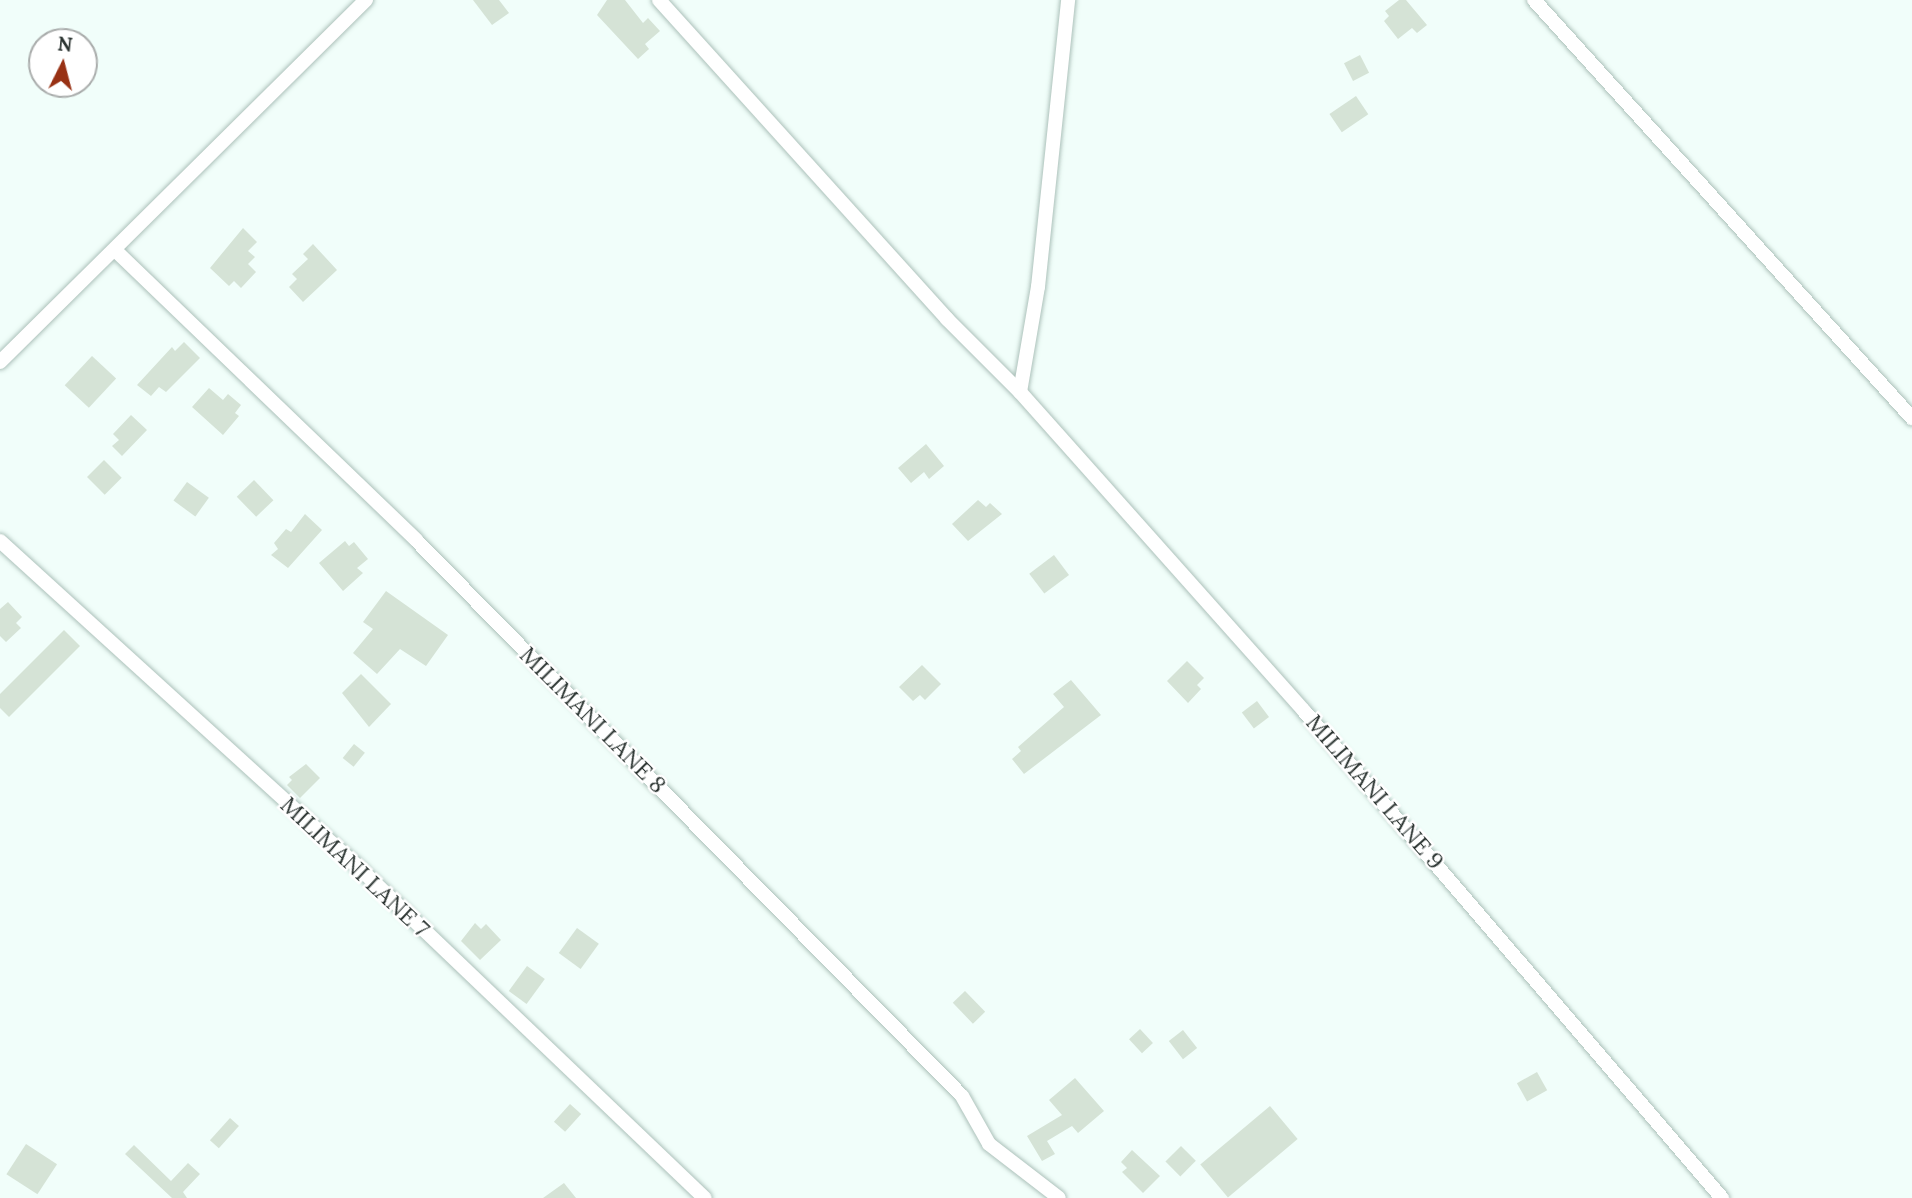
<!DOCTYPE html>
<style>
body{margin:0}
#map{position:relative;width:1912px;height:1198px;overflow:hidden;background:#f1fefa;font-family:Lora,serif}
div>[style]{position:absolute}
.building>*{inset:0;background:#d5e3d6;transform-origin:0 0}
.roads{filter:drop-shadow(0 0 2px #acc1ba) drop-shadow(0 0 2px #acc1ba)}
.minor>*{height:14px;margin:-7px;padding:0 7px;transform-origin:7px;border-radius:7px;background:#fff}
span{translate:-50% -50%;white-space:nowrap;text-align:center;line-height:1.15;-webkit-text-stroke:5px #fff;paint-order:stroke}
.street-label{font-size:23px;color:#2a3330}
.north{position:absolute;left:28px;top:28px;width:70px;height:70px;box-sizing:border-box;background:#fff;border:2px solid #aaadac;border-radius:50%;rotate:6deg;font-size:19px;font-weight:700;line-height:28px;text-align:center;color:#2a3330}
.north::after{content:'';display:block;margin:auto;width:24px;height:32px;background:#983114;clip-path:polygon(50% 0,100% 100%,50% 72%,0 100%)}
</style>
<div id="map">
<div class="building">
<i style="clip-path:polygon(473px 0,499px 0,509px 13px,492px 25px)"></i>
<i style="clip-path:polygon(607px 0,625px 0,643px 23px,648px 18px,660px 31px,645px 44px,649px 49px,638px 59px,597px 15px)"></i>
<i style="clip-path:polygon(1399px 0,1406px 0,1427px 25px,1417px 33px,1412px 28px,1398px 39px,1384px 21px,1389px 16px,1385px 11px)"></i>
<i style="left:1360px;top:55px;width:20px;height:18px;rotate:63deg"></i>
<i style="left:1356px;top:96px;width:22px;height:32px;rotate:56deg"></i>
<i style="clip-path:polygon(243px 228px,257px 242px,248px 251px,255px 257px,248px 264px,256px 272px,241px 288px,234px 281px,229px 286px,210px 268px)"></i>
<i style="clip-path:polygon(313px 244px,337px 270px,303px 302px,289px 287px,297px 279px,292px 274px,308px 259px,303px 254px)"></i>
<i style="clip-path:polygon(184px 342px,200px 358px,166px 392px,159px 387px,151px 396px,137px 385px,172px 347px,175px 351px)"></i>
<i style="left:92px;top:356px;width:33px;height:40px;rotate:43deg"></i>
<i style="clip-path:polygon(209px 388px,223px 400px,228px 394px,241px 405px,235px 413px,239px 416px,223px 435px,192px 407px)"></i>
<i style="clip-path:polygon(131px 415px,147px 430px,122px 456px,112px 446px,119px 440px,113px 434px)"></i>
<i style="clip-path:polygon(926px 444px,944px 466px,929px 479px,924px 472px,911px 483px,898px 468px)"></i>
<i style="left:104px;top:460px;width:25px;height:24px;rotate:45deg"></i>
<i style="left:254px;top:480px;width:28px;height:24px;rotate:46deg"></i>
<i style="left:187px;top:482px;width:27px;height:23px;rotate:36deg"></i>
<i style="clip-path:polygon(978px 500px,986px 507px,990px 503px,1002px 514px,968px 541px,952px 524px)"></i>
<i style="clip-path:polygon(305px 514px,322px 530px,288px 568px,271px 555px,278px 549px,274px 543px,286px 529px,291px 532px)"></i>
<i style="clip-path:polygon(345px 541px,349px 546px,354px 542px,368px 559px,357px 568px,363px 573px,343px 591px,319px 563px)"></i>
<i style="left:1054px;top:555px;width:25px;height:31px;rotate:53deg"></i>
<i style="clip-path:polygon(386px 591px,448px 635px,426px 666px,400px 649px,377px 674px,353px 653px,373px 629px,363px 622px)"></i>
<i style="clip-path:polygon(8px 602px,22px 617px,16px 623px,21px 628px,6px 642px,0 636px,0 609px)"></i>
<i style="clip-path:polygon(64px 630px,80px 646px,9px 717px,0 708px,0 694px)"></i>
<i style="clip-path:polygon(1187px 661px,1204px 678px,1197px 685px,1201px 689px,1188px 703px,1167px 681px)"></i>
<i style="clip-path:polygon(922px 665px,941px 684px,925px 700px,920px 695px,913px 701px,899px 687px)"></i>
<i style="clip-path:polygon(361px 674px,391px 704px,369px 727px,342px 693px)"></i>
<i style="clip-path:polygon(1071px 680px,1101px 715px,1024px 774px,1012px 759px,1021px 751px,1018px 747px,1064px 707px,1053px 694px)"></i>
<i style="left:1257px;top:701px;width:20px;height:19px;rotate:53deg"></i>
<i style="left:354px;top:744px;width:14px;height:18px;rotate:39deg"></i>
<i style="clip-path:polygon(306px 764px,320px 778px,300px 798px,287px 785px,292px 780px,289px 777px)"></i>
<i style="clip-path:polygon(475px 923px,481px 929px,486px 924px,501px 940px,480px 960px,461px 941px)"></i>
<i style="left:577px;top:928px;width:27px;height:31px;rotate:36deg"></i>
<i style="left:527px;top:966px;width:22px;height:31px;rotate:36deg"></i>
<i style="left:965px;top:991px;width:29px;height:17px;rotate:46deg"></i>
<i style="left:1140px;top:1029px;width:19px;height:15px;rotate:47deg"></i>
<i style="left:1183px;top:1030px;width:23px;height:18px;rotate:52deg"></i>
<i style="left:1537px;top:1072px;width:21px;height:23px;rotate:61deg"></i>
<i style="clip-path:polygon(1075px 1078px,1104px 1111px,1078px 1133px,1072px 1126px,1047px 1141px,1055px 1154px,1042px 1161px,1027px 1136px,1062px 1115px,1049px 1100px)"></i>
<i style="left:570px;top:1104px;width:15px;height:24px;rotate:42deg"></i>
<i style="left:1270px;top:1106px;width:43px;height:91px;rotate:50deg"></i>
<i style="left:230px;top:1118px;width:12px;height:30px;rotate:42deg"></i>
<i style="left:26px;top:1144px;width:37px;height:36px;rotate:33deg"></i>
<i style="clip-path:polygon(134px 1145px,171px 1181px,188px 1163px,200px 1174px,183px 1192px,187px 1198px,172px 1198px,125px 1154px)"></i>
<i style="left:1181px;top:1146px;width:21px;height:22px;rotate:45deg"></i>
<i style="clip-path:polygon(1132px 1150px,1160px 1176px,1143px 1193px,1122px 1172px,1127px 1168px,1121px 1162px)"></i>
<i style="clip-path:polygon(564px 1183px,576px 1198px,543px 1198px)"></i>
</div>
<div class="roads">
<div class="minor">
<i style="left:659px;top:0;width:430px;rotate:47.9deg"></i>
<i style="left:947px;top:319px;width:103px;rotate:45deg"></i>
<i style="left:1020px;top:392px;width:427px;rotate:48.3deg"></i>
<i style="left:1304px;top:711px;width:642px;rotate:49.36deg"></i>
<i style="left:1534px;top:0;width:564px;rotate:47.88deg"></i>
<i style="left:116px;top:251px;width:417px;rotate:43.9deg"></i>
<i style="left:416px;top:540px;width:779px;rotate:45.52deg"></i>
<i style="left:962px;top:1096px;width:55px;rotate:60.6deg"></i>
<i style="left:989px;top:1144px;width:88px;rotate:37.6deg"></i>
<i style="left:0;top:362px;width:515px;rotate:-44.69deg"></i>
<i style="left:1020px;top:392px;width:107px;rotate:-80.3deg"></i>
<i style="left:1038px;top:287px;width:289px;rotate:-84deg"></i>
<i style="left:0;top:541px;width:479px;rotate:42.3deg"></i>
<i style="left:354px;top:863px;width:485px;rotate:43.7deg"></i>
</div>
</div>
<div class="street-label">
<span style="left:593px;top:720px;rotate:45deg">MILIMANI LANE 8</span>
<span style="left:1375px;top:792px;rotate:49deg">MILIMANI LANE 9</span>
<span style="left:355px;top:867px;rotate:43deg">MILIMANI LANE 7</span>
</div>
<div class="north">N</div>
</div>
